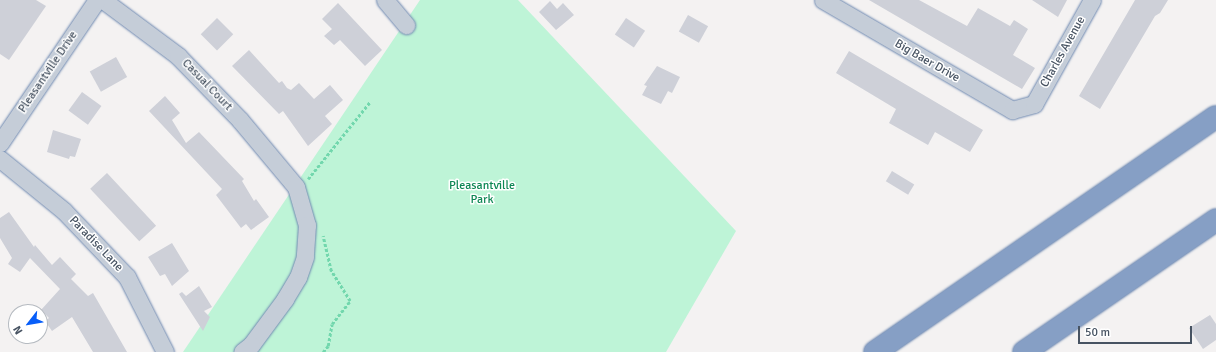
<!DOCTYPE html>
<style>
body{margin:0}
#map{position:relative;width:1216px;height:352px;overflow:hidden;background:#f4f2f2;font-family:Signika,sans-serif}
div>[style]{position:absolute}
.green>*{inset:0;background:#bef4d7}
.building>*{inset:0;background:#ced0d8;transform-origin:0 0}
.path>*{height:2.5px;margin-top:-1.25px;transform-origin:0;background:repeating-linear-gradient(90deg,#72d7ad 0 3px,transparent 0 5px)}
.roads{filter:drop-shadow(0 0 1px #708ab1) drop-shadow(0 0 1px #708ab1)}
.minor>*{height:17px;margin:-8.5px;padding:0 8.5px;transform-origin:8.5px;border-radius:8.5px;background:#c5cdd8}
.motorway>*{height:22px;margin:-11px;padding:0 11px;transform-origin:11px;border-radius:11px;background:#869fc5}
span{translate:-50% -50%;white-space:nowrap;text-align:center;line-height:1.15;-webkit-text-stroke:3px #fff;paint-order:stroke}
.street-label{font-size:12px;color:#475362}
.park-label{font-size:12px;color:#0e8754}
.north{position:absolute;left:8px;top:304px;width:40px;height:40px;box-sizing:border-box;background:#fff;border:1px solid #b5bac0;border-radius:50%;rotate:239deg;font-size:11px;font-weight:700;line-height:16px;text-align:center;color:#475362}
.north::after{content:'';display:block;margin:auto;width:14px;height:18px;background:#085ef9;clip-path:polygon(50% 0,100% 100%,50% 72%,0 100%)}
.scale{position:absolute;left:1078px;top:326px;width:114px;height:18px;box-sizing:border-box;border:2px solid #475362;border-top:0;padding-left:5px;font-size:12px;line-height:14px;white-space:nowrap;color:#475362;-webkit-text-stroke:3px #fff;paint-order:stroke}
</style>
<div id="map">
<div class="green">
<i style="clip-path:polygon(420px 0,518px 0,736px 231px,666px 352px,183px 352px)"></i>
</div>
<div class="building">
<i style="clip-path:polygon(0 0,36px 0,46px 6px,9px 60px,0 54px)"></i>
<i style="clip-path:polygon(869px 0,919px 0,967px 26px,978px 8px,1010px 26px,1014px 20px,1028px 29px,1013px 55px,1035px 68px,1022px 89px)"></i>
<i style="clip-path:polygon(1032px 0,1067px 0,1058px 17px)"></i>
<i style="clip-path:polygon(1135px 0,1168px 0,1160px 13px,1155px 16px,1100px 109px,1079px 96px)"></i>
<i style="clip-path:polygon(550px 1px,557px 9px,563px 3px,574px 15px,556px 30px,539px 12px)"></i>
<i style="clip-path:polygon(338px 3px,382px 50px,365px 66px,340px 40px,334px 45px,324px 36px,332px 29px,322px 19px)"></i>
<i style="left:688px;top:15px;width:23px;height:19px;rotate:29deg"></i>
<i style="left:217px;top:18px;width:23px;height:23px;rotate:45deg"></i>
<i style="left:626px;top:18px;width:23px;height:20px;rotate:34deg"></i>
<i style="clip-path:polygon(249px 50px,279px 83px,282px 81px,287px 88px,291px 90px,299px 83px,314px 99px,330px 85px,343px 100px,325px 116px,332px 124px,308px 146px,283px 111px,279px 114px,232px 66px)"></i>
<i style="clip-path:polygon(849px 51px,983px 130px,970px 152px,935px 132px,928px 145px,889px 123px,896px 109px,836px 73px)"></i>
<i style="left:116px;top:57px;width:23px;height:30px;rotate:61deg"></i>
<i style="clip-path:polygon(657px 66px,680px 77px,672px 93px,668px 91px,661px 104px,642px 95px,647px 86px,644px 85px)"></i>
<i style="left:82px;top:92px;width:24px;height:23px;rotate:36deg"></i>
<i style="clip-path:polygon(165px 96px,180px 113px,172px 120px,186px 143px,199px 132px,244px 179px,242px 181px,254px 201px,256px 199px,269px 217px,251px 230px,246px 224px,241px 228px,216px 195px,222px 189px,149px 111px)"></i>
<i style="clip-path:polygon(53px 130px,81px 139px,75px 157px,70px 156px,69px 159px,47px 152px)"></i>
<i style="left:892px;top:171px;width:26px;height:12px;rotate:31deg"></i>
<i style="left:107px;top:173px;width:72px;height:23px;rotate:47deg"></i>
<i style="clip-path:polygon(9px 212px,34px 247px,35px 245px,52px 265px,60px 257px,76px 274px,71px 279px,88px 296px,93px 293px,127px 352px,93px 352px,72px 317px,52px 331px,45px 321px,49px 318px,41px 310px,60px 289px,30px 258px,20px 272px,8px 264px,12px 258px,0 238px,0 218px)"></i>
<i style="clip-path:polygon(172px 243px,189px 271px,172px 286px,165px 274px,160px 276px,148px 257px)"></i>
<i style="clip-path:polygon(199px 286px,212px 307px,204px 311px,210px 317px,203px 331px,179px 294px,182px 292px,186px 296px)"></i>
<i style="clip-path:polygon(1210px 315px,1216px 324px,1216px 340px,1203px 349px,1189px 328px)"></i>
</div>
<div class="path">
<i style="left:308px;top:179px;width:99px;rotate:-51.2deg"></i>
<i style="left:323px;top:352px;width:8px;rotate:-50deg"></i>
<i style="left:328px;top:346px;width:22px;rotate:-80deg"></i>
<i style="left:332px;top:324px;width:29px;rotate:-52deg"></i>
<i style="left:350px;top:301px;width:36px;rotate:-122deg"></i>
<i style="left:331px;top:271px;width:36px;rotate:-103deg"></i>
</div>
<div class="roads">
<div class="minor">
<i style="left:103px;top:0;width:94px;rotate:36.7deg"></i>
<i style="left:178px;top:56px;width:89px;rotate:45.9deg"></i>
<i style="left:240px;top:120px;width:87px;rotate:50.1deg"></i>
<i style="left:296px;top:187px;width:40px;rotate:74deg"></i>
<i style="left:307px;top:225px;width:32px;rotate:94deg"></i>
<i style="left:305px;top:257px;width:21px;rotate:109deg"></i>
<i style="left:298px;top:277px;width:26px;rotate:121deg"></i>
<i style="left:285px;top:299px;width:57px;rotate:126.5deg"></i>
<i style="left:251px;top:345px;width:11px;rotate:142deg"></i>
<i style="left:385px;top:0;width:33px;rotate:50deg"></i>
<i style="left:823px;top:0;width:219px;rotate:30.2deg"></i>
<i style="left:1012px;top:110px;width:23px;rotate:-15deg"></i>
<i style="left:1034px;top:104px;width:119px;rotate:-60.9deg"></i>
<i style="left:0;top:143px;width:173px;rotate:-55.9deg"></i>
<i style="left:0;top:159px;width:82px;rotate:39.1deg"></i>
<i style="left:64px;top:211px;width:91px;rotate:46.3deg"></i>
<i style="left:127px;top:277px;width:84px;rotate:63.1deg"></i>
</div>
<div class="motorway">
<i style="left:875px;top:352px;width:414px;rotate:-34.6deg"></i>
<i style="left:1024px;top:352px;width:233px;rotate:-34.5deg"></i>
</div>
</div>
<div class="street-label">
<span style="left:1063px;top:52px;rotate:-61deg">Charles Avenue</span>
<span style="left:927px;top:61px;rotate:30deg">Big Baer Drive</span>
<span style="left:48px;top:72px;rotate:-56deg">Pleasantville Drive</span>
<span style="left:207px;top:85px;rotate:46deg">Casual Court</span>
<span style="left:96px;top:244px;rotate:46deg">Paradise Lane</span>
</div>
<div class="park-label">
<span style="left:482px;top:193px">Pleasantville<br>Park</span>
</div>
<div class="north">N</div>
<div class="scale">50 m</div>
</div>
